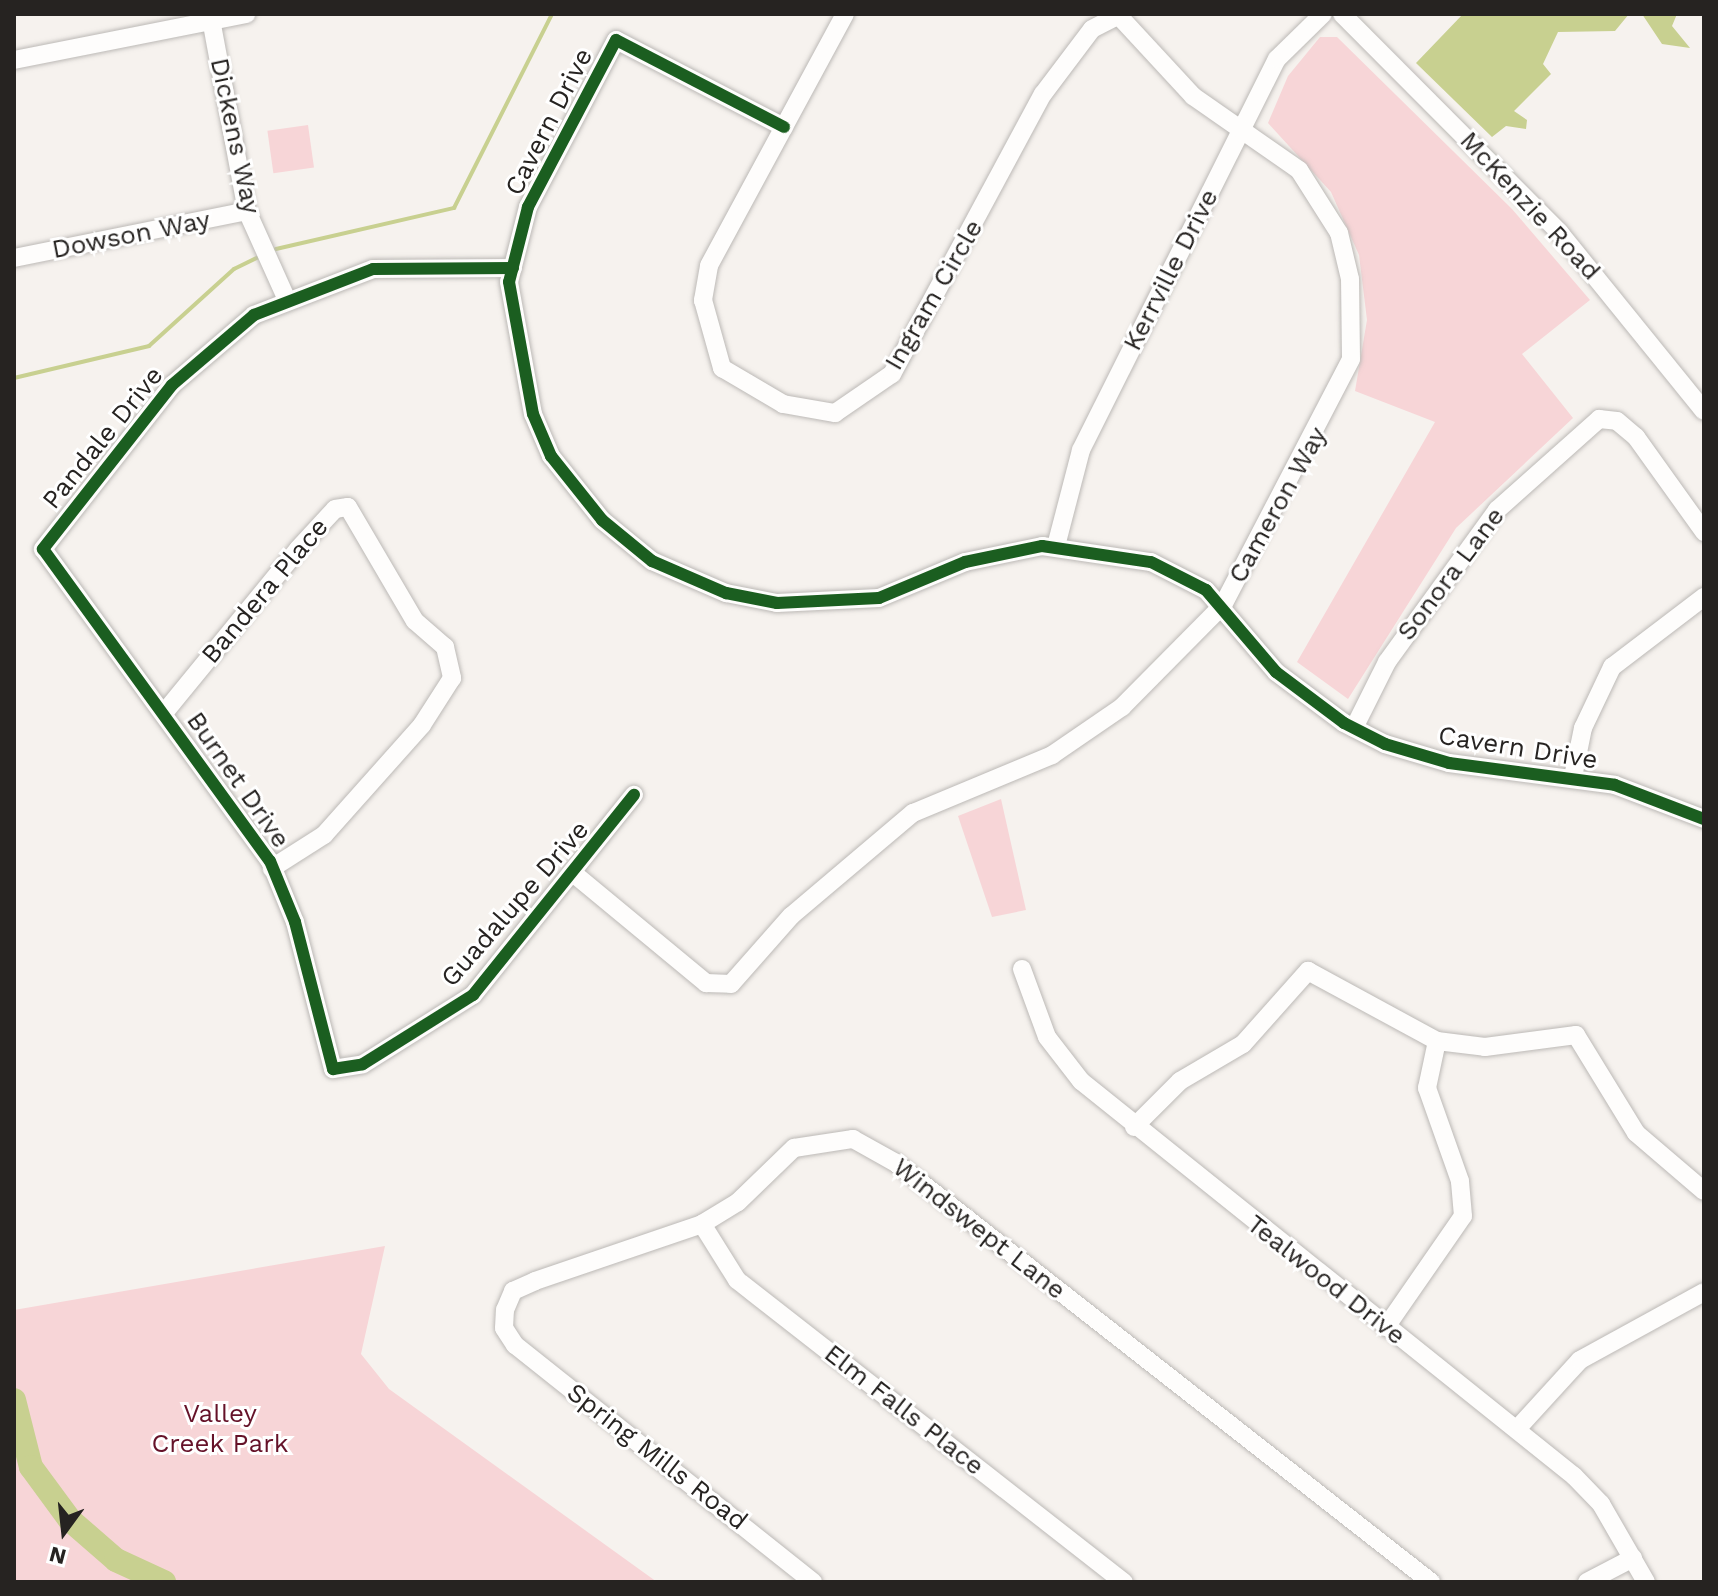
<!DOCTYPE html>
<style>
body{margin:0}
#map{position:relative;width:1718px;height:1596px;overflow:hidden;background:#f6f2ee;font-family:"Work Sans",sans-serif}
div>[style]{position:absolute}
.green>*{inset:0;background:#f7d5d7;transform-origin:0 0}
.water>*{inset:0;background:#c8d090}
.stream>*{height:4px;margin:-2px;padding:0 2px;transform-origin:2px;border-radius:2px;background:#c8d090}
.river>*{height:24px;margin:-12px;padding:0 12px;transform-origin:12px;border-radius:12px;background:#c8d090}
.roads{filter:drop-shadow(0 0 2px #bcb9b6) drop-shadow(0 0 2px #bcb9b6)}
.minor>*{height:18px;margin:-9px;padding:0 9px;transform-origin:9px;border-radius:9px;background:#fefdfc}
.cycleway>*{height:12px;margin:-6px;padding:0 6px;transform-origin:6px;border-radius:6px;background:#1b5e20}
span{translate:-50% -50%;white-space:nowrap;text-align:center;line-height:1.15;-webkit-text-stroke:6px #fff;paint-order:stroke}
.street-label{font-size:26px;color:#262321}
.park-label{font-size:26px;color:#651229}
.frame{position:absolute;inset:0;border:16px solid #262321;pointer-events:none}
.north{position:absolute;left:24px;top:1492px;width:80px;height:80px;-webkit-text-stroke:6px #fff;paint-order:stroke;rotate:195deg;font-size:22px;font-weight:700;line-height:32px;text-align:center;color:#262321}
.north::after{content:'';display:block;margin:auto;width:28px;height:36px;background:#262321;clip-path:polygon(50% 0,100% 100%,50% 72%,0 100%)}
</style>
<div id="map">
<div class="green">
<i style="clip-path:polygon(1320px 37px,1337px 37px,1512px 209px,1590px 300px,1522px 354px,1573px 418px,1456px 528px,1348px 699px,1297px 662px,1435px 422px,1355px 391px,1367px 320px,1359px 255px,1331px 192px,1268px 123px,1288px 76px)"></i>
<i style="left:308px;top:125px;width:43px;height:41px;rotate:82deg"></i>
<i style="clip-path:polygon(1001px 799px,1026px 910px,992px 917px,958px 816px)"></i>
<i style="clip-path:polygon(385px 1246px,361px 1354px,389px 1389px,657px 1582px,14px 1582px,14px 1310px)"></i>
</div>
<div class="water">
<i style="clip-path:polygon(1463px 14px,1629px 14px,1615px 31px,1558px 32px,1543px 64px,1551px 74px,1514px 111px,1527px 120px,1526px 129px,1506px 126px,1492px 137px,1416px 63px)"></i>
<i style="clip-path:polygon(1642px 14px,1677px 14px,1672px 26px,1690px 48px,1662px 44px)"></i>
</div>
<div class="stream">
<i style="left:276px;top:249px;width:183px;rotate:-13deg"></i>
<i style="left:454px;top:208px;width:217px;rotate:-63.2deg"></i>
<i style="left:14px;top:378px;width:139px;rotate:-13.3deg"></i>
<i style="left:149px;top:346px;width:115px;rotate:-42.2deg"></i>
<i style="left:234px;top:269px;width:28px;rotate:-26deg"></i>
</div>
<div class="river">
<i style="left:14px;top:1400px;width:69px;rotate:75.8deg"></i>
<i style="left:31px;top:1467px;width:66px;rotate:53.7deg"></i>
<i style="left:70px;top:1520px;width:61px;rotate:41deg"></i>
<i style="left:116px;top:1560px;width:53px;rotate:24.6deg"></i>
</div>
<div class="roads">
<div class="minor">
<i style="left:210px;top:14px;width:200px;rotate:79.4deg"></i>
<i style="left:247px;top:211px;width:98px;rotate:65.8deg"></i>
<i style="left:845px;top:14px;width:286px;rotate:118.4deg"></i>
<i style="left:709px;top:266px;width:35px;rotate:100deg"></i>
<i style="left:703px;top:300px;width:71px;rotate:74.4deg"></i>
<i style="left:722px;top:368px;width:71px;rotate:30.5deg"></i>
<i style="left:783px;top:404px;width:53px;rotate:9.8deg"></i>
<i style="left:835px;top:413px;width:69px;rotate:-34.4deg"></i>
<i style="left:892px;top:374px;width:318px;rotate:-61.7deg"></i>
<i style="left:1043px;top:94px;width:81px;rotate:-53deg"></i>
<i style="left:1092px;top:29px;width:29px;rotate:-27deg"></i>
<i style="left:1342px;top:14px;width:308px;rotate:45.1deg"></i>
<i style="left:1559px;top:232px;width:230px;rotate:51deg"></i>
<i style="left:14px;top:60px;width:237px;rotate:-11.2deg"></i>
<i style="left:784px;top:127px;width:189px;rotate:-152.6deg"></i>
<i style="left:616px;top:40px;width:189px;rotate:117.8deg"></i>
<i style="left:528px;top:207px;width:77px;rotate:104.2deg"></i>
<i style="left:509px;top:282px;width:134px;rotate:79.7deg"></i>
<i style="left:533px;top:414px;width:46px;rotate:66.8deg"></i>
<i style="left:551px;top:456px;width:82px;rotate:51.4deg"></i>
<i style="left:602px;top:520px;width:65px;rotate:39.4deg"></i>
<i style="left:652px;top:561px;width:81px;rotate:23.4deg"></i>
<i style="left:726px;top:593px;width:52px;rotate:11.1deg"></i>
<i style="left:777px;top:603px;width:102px;rotate:-2.8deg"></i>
<i style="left:879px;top:598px;width:93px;rotate:-22.7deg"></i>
<i style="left:965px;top:562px;width:79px;rotate:-11.7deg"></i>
<i style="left:1042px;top:546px;width:110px;rotate:8.4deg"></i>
<i style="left:1151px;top:562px;width:62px;rotate:27deg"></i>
<i style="left:1206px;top:590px;width:108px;rotate:49.5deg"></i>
<i style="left:1276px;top:672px;width:85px;rotate:36.9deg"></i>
<i style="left:1344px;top:723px;width:46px;rotate:27.1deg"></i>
<i style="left:1385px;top:744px;width:67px;rotate:16.5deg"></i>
<i style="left:1449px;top:763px;width:167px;rotate:7.5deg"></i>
<i style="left:1615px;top:785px;width:95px;rotate:20.9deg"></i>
<i style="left:14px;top:258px;width:238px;rotate:-11.4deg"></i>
<i style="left:513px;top:268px;width:140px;rotate:179.6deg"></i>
<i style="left:373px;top:269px;width:128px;rotate:158.9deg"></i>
<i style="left:254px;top:315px;width:108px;rotate:139.5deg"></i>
<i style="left:172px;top:385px;width:209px;rotate:128.2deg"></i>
<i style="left:43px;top:549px;width:386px;rotate:54deg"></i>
<i style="left:270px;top:861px;width:66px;rotate:67.7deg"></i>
<i style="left:295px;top:922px;width:152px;rotate:75.5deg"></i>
<i style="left:333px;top:1069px;width:30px;rotate:-9deg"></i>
<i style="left:363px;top:1064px;width:130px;rotate:-32.1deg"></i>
<i style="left:473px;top:995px;width:257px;rotate:-51.2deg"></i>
<i style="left:1056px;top:546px;width:99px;rotate:-75.4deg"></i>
<i style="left:1081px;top:450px;width:437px;rotate:-63.4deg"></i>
<i style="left:1277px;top:59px;width:64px;rotate:-44.4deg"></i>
<i style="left:164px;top:713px;width:212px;rotate:-50.7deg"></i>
<i style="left:298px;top:549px;width:54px;rotate:-47.2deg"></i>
<i style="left:335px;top:509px;width:13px;rotate:-9deg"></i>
<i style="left:348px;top:507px;width:132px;rotate:59.6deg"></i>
<i style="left:415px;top:621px;width:40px;rotate:41deg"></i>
<i style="left:445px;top:647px;width:32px;rotate:77deg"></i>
<i style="left:452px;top:678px;width:56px;rotate:122.6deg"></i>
<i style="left:422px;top:725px;width:147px;rotate:131.7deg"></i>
<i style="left:324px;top:835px;width:62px;rotate:147.6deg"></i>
<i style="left:1354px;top:728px;width:74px;rotate:-63.4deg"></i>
<i style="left:1387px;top:662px;width:188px;rotate:-54.1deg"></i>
<i style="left:1497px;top:510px;width:137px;rotate:-41.7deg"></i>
<i style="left:1599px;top:419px;width:18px;rotate:6deg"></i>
<i style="left:1617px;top:421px;width:25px;rotate:40deg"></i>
<i style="left:1636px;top:437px;width:117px;rotate:54.4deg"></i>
<i style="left:1573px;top:777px;width:50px;rotate:-78.5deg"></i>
<i style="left:1583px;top:728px;width:68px;rotate:-64.6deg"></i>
<i style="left:1612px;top:667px;width:116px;rotate:-37.3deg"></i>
<i style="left:573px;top:873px;width:173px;rotate:39.6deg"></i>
<i style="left:706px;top:983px;width:25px;rotate:2deg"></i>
<i style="left:731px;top:984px;width:91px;rotate:-48.6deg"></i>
<i style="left:791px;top:916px;width:160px;rotate:-40.2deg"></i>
<i style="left:913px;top:813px;width:151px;rotate:-22.6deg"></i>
<i style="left:1052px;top:755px;width:85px;rotate:-34.4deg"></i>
<i style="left:1122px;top:707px;width:144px;rotate:-45.3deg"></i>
<i style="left:1223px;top:605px;width:277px;rotate:-62.5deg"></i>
<i style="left:1351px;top:359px;width:80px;rotate:-90.7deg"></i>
<i style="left:1350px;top:279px;width:47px;rotate:-103.4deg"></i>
<i style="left:1339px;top:233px;width:75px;rotate:-122.4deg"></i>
<i style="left:1299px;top:170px;width:129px;rotate:-145.1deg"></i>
<i style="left:1193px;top:96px;width:112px;rotate:-132.8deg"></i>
<i style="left:1022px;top:969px;width:72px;rotate:69.8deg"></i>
<i style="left:1047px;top:1037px;width:56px;rotate:52.3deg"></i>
<i style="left:1081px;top:1081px;width:632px;rotate:38.7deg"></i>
<i style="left:1574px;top:1476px;width:39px;rotate:46deg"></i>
<i style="left:1601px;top:1504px;width:90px;rotate:60deg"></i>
<i style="left:1134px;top:1127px;width:65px;rotate:-45deg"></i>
<i style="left:1180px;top:1081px;width:73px;rotate:-30.4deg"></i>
<i style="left:1243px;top:1044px;width:98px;rotate:-48.3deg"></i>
<i style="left:1308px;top:971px;width:147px;rotate:28.5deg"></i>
<i style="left:1437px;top:1041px;width:48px;rotate:7.1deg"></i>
<i style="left:1485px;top:1047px;width:92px;rotate:-7.5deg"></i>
<i style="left:1576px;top:1035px;width:115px;rotate:58.5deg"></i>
<i style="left:1636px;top:1133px;width:89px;rotate:40.5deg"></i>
<i style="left:702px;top:1224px;width:66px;rotate:58deg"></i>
<i style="left:737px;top:1280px;width:491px;rotate:38deg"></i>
<i style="left:1386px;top:1327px;width:135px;rotate:-55.3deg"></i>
<i style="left:1463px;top:1216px;width:35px;rotate:-95deg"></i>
<i style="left:1460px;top:1181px;width:99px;rotate:-109.5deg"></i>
<i style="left:1427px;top:1088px;width:48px;rotate:-78deg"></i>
<i style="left:1517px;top:1429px;width:93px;rotate:-47.6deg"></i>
<i style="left:1580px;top:1360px;width:141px;rotate:-28.7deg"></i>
<i style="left:813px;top:1582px;width:381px;rotate:-141.5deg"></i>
<i style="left:515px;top:1345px;width:20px;rotate:-123deg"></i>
<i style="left:504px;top:1328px;width:18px;rotate:-87deg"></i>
<i style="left:505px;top:1310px;width:21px;rotate:-67deg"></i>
<i style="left:513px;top:1291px;width:24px;rotate:-24deg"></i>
<i style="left:535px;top:1281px;width:176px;rotate:-18.8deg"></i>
<i style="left:702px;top:1224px;width:42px;rotate:-31.4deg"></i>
<i style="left:738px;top:1202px;width:78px;rotate:-44deg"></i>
<i style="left:794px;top:1148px;width:60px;rotate:-8.7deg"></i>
<i style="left:853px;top:1139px;width:49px;rotate:29.2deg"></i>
<i style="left:896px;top:1163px;width:680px;rotate:38.07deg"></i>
<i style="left:1587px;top:1582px;width:52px;rotate:-27.6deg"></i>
</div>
</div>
<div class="cycleway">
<i style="left:784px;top:127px;width:189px;rotate:-152.6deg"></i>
<i style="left:616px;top:40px;width:189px;rotate:117.8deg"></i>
<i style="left:528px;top:207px;width:77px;rotate:104.2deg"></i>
<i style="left:509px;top:282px;width:134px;rotate:79.7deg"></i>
<i style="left:533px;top:414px;width:46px;rotate:66.8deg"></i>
<i style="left:551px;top:456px;width:82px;rotate:51.4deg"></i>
<i style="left:602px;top:520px;width:65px;rotate:39.4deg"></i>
<i style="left:652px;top:561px;width:81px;rotate:23.4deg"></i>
<i style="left:726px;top:593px;width:52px;rotate:11.1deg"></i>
<i style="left:777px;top:603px;width:102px;rotate:-2.8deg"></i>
<i style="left:879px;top:598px;width:93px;rotate:-22.7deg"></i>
<i style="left:965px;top:562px;width:79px;rotate:-11.7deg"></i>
<i style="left:1042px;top:546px;width:110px;rotate:8.4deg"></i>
<i style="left:1151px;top:562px;width:62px;rotate:27deg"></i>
<i style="left:1206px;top:590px;width:108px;rotate:49.5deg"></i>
<i style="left:1276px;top:672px;width:85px;rotate:36.9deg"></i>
<i style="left:1344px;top:723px;width:46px;rotate:27.1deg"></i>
<i style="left:1385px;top:744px;width:67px;rotate:16.5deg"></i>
<i style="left:1449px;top:763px;width:167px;rotate:7.5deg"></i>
<i style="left:1615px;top:785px;width:95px;rotate:20.9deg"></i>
<i style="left:513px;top:268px;width:140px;rotate:179.6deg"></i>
<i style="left:373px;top:269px;width:128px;rotate:158.9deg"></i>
<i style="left:254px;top:315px;width:108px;rotate:139.5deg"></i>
<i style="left:172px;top:385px;width:209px;rotate:128.2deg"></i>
<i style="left:43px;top:549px;width:386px;rotate:54deg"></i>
<i style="left:270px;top:861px;width:66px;rotate:67.7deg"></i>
<i style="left:295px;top:922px;width:152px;rotate:75.5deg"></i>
<i style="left:333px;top:1069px;width:30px;rotate:-9deg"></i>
<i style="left:363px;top:1064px;width:130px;rotate:-32.1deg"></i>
<i style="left:473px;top:995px;width:257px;rotate:-51.2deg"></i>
</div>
<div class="street-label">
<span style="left:549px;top:122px;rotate:-63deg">Cavern Drive</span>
<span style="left:235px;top:136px;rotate:78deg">Dickens Way</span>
<span style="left:1530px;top:206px;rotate:47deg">McKenzie Road</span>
<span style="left:131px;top:235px;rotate:-11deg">Dowson Way</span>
<span style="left:1171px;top:270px;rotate:-63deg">Kerrville Drive</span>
<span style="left:934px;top:295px;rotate:-60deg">Ingram Circle</span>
<span style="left:103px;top:438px;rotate:-51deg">Pandale Drive</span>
<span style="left:1278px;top:505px;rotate:-61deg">Cameron Way</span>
<span style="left:1451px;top:574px;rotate:-53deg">Sonora Lane</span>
<span style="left:265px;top:591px;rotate:-50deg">Bandera Place</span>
<span style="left:1518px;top:748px;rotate:9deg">Cavern Drive</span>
<span style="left:238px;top:780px;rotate:55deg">Burnet Drive</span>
<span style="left:515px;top:904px;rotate:-49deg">Guadalupe Drive</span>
<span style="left:979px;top:1229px;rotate:38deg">Windswept Lane</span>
<span style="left:1326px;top:1280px;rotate:38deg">Tealwood Drive</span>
<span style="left:904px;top:1410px;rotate:38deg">Elm Falls Place</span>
<span style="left:657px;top:1457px;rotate:38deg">Spring Mills Road</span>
</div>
<div class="park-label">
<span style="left:220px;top:1429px">Valley<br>Creek Park</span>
</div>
<div class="frame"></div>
<div class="north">N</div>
</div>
